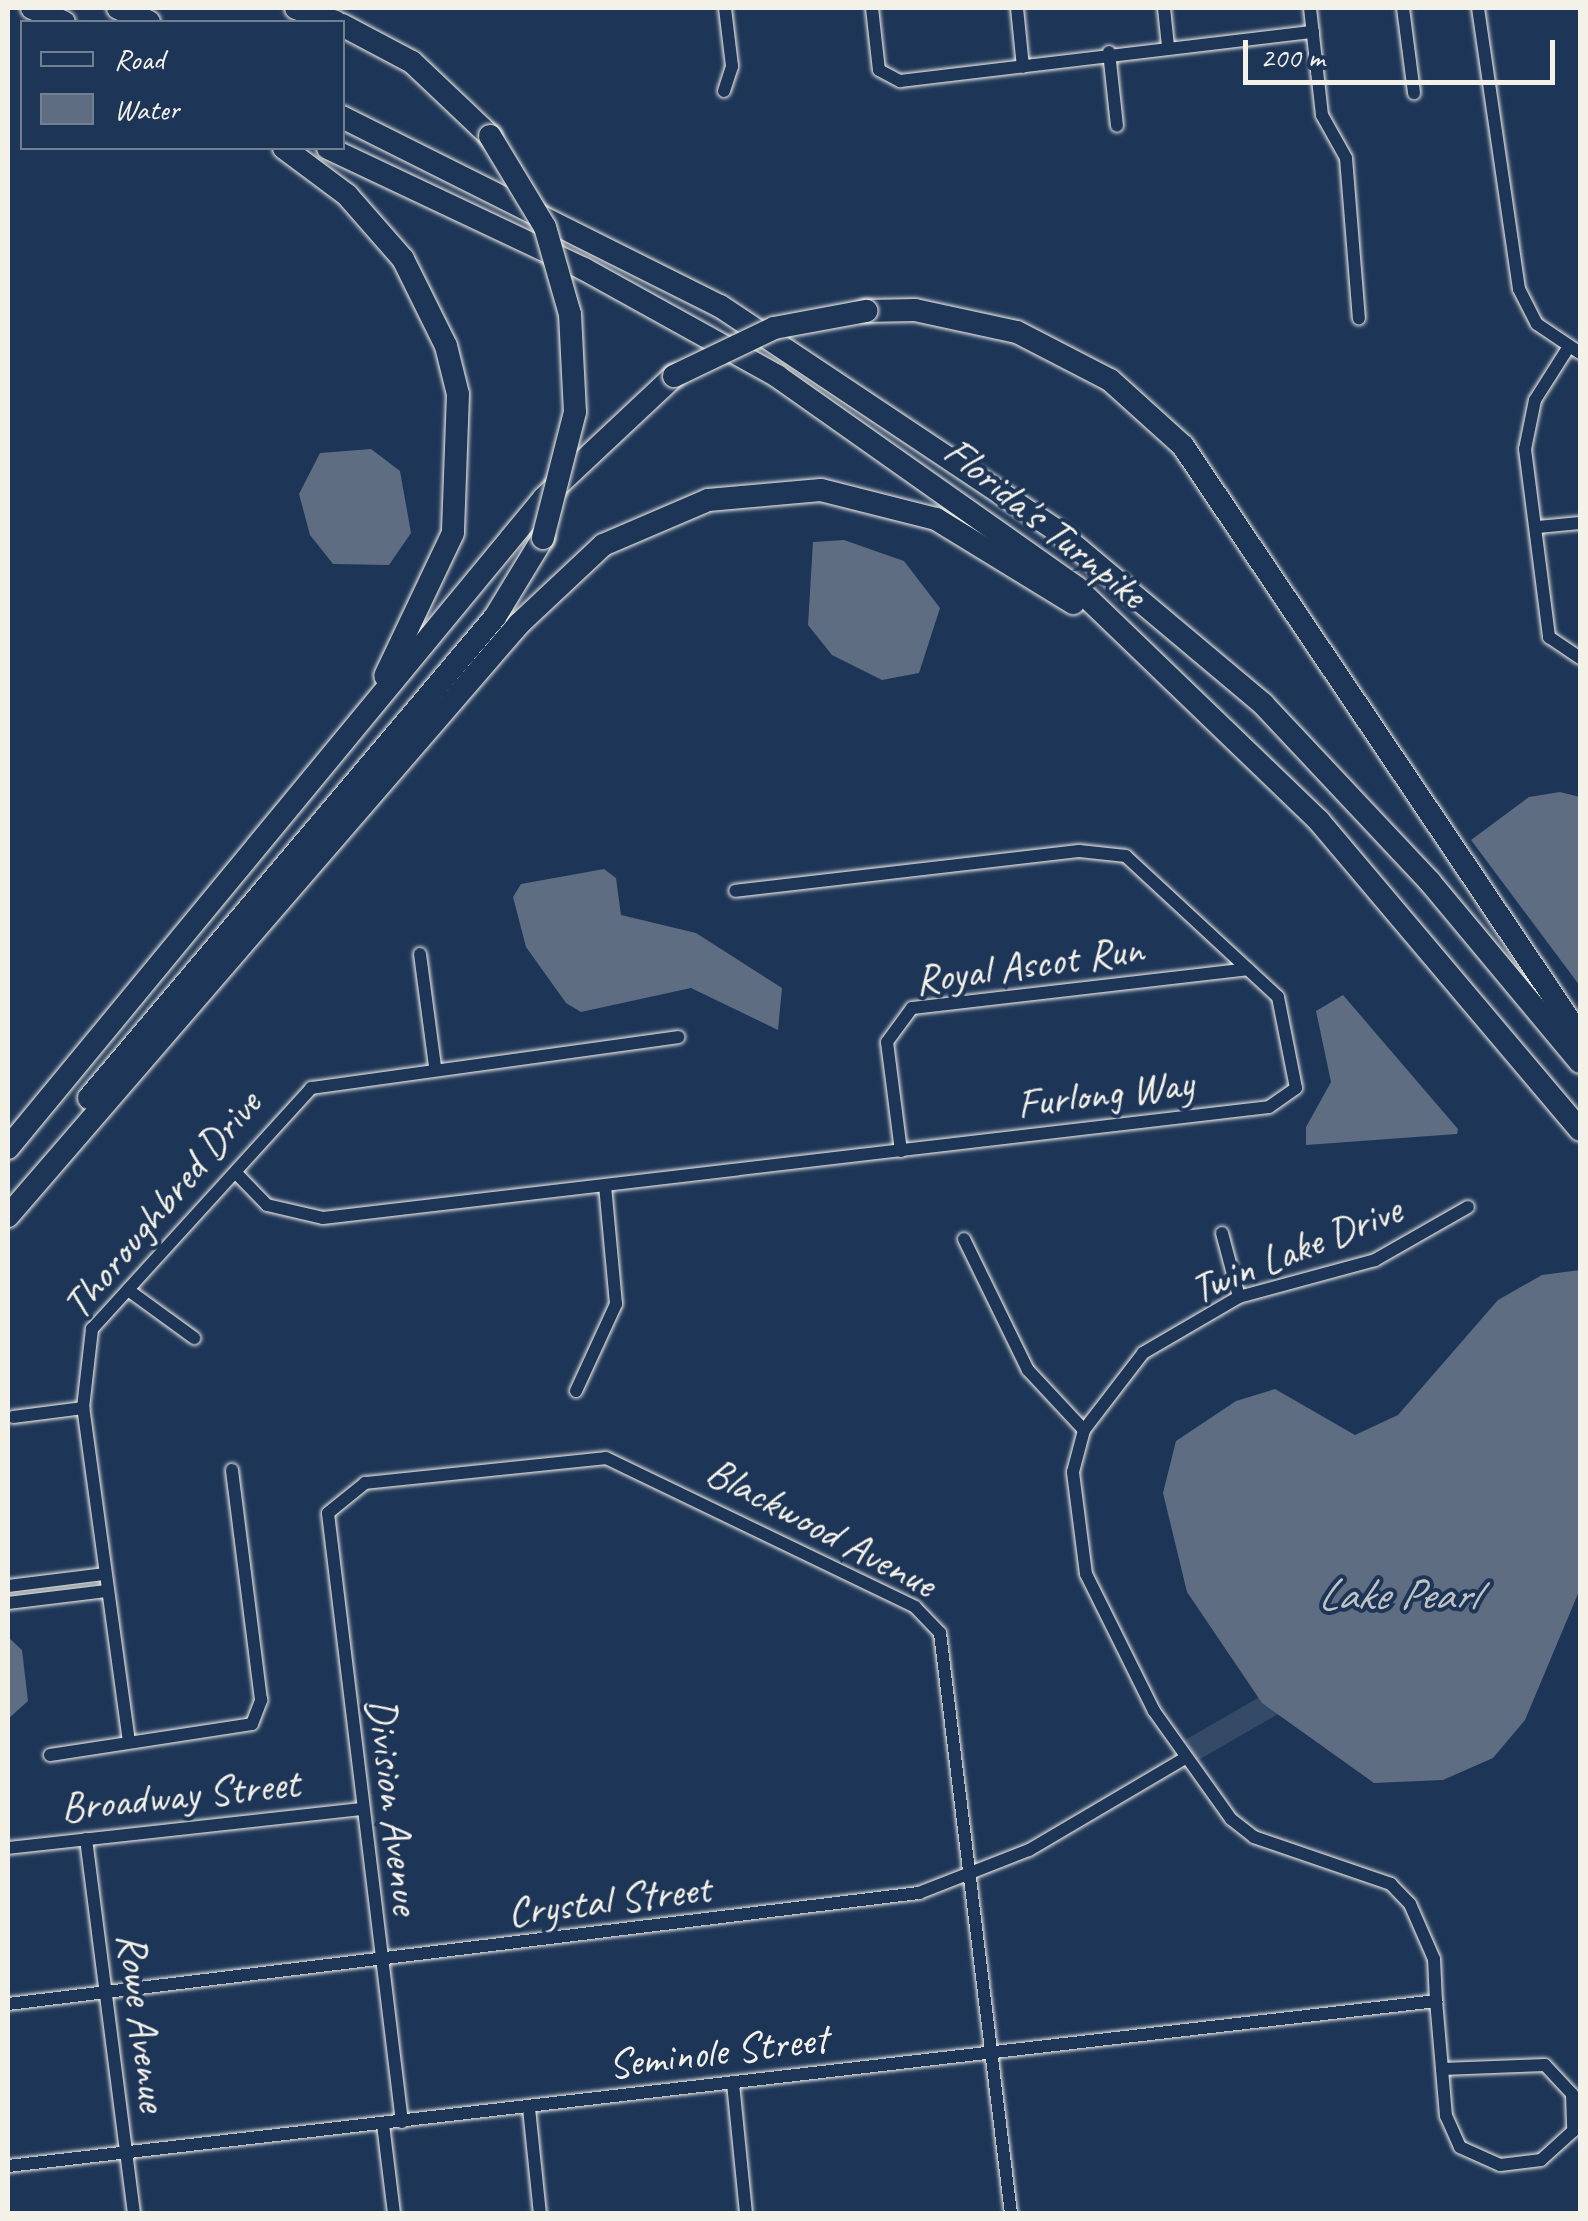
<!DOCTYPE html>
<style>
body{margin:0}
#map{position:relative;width:1588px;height:2221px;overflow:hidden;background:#1d3557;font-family:Caveat,sans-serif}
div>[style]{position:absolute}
.green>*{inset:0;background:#354a67;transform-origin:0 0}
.water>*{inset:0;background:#5e6d82}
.roads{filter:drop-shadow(0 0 2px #f4f1e8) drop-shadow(0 0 2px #f4f1e8)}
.street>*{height:12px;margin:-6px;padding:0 6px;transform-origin:6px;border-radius:6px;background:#1d3557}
.highway>*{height:22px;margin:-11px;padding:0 11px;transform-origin:11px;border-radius:11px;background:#1d3557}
.bridges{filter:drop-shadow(0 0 2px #f4f1e8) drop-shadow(0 0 2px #f4f1e8)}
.highway-bridge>*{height:22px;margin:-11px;padding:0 11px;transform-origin:11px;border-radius:11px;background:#1d3557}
span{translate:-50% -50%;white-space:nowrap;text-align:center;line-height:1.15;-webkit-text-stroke:8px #1d3557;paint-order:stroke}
.street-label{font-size:42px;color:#f4f1e8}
.water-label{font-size:45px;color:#c0c3c4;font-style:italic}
.frame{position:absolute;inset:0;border:10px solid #f4f1e8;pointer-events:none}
.legend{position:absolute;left:20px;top:20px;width:325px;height:130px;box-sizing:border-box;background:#1d3557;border:2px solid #738091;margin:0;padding:12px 18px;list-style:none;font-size:30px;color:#f4f1e8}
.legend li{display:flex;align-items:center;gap:20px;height:50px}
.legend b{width:50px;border:2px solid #738091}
.scale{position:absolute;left:1243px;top:40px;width:312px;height:45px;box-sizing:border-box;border:5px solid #f4f1e8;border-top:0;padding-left:12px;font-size:30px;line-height:35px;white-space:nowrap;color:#f4f1e8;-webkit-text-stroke:8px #1d3557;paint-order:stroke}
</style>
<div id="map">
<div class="green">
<i style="left:1289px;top:1680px;width:24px;height:120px;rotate:60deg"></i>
</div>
<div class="water">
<i style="clip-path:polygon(371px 449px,400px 471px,411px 533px,389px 565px,333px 564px,310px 535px,299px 494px,320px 453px)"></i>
<i style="clip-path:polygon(844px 540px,904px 561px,940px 608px,919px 673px,882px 680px,832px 655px,808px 625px,813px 542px)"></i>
<i style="clip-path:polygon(1560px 792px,1580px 797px,1580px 986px,1471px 840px,1529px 797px)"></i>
<i style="clip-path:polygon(604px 869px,616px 878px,621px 915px,696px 933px,782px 988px,778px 1030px,691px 988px,581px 1012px,566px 1003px,526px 947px,513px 897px,521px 884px)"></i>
<i style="clip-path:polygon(1343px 995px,1458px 1129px,1457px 1134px,1306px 1145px,1306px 1127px,1331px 1082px,1316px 1011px)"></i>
<i style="clip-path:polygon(1580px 1270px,1580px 1589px,1525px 1720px,1493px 1758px,1443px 1780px,1374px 1783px,1262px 1703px,1187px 1592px,1163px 1493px,1176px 1441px,1236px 1401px,1275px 1389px,1355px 1435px,1398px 1415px,1498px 1300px,1542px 1275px)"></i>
<i style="clip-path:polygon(8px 1637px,22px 1650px,28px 1701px,8px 1719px)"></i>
</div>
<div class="roads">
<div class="street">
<i style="left:872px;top:8px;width:62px;rotate:83.6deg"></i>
<i style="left:879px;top:70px;width:24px;rotate:28deg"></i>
<i style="left:900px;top:81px;width:416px;rotate:-6.8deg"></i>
<i style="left:1017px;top:8px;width:59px;rotate:84.2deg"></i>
<i style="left:1164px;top:8px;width:38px;rotate:84deg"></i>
<i style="left:1310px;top:8px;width:108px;rotate:83.6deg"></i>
<i style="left:1322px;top:115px;width:49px;rotate:60.8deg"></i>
<i style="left:1346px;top:158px;width:161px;rotate:85.4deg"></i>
<i style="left:1403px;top:8px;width:86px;rotate:82.6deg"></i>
<i style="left:1478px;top:8px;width:284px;rotate:81.7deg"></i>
<i style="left:1519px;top:289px;width:39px;rotate:63deg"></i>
<i style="left:1537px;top:324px;width:52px;rotate:34deg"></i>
<i style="left:1109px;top:52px;width:74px;rotate:83.8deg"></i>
<i style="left:724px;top:91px;width:26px;rotate:-72deg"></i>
<i style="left:732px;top:66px;width:58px;rotate:-96.9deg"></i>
<i style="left:1568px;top:348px;width:62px;rotate:122.4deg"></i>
<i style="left:1535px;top:400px;width:50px;rotate:101.5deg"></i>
<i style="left:1525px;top:449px;width:190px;rotate:82.7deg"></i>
<i style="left:1549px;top:637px;width:37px;rotate:34deg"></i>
<i style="left:1538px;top:527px;width:42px;rotate:-5.4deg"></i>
<i style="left:420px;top:954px;width:114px;rotate:82.4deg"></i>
<i style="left:901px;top:1151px;width:110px;rotate:-97.3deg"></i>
<i style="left:887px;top:1042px;width:42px;rotate:-53.7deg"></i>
<i style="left:912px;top:1008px;width:338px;rotate:-6.6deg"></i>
<i style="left:237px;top:1174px;width:43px;rotate:45.9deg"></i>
<i style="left:267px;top:1205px;width:57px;rotate:13.1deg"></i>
<i style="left:323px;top:1218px;width:952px;rotate:-6.69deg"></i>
<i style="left:1269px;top:1107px;width:33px;rotate:-35deg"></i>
<i style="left:1296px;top:1088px;width:93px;rotate:-101.2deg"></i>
<i style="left:1278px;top:997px;width:207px;rotate:-137.2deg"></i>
<i style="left:1126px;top:856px;width:47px;rotate:-173.9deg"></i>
<i style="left:1079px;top:851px;width:346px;rotate:173.4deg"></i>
<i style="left:1222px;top:1233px;width:66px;rotate:75.1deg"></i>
<i style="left:964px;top:1239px;width:146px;rotate:64deg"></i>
<i style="left:1028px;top:1370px;width:82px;rotate:47deg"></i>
<i style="left:128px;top:1290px;width:82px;rotate:36deg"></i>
<i style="left:576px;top:1391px;width:96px;rotate:-65.3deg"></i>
<i style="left:616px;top:1304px;width:119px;rotate:-95.3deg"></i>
<i style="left:13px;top:1417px;width:71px;rotate:-7.3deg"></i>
<i style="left:8px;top:1586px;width:98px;rotate:-7.1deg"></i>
<i style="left:8px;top:1603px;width:99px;rotate:-7deg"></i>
<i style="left:129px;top:1742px;width:337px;rotate:-97.8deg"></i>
<i style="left:83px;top:1408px;width:80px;rotate:-83.5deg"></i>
<i style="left:92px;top:1329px;width:326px;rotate:-47.7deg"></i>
<i style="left:311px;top:1088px;width:371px;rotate:-7.9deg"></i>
<i style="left:50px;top:1755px;width:204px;rotate:-8.7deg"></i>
<i style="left:252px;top:1724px;width:26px;rotate:-69deg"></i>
<i style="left:261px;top:1700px;width:232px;rotate:-97.2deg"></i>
<i style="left:86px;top:1839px;width:378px;rotate:82.7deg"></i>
<i style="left:8px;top:1848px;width:354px;rotate:-6.3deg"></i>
<i style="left:8px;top:2004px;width:918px;rotate:-6.95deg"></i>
<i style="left:919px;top:1893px;width:118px;rotate:-21.4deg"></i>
<i style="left:1029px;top:1850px;width:181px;rotate:-30.5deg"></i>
<i style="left:1442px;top:2069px;width:103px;rotate:-2.2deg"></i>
<i style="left:1545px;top:2065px;width:40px;rotate:47deg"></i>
<i style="left:1572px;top:2094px;width:37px;rotate:88deg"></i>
<i style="left:1573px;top:2131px;width:43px;rotate:137.8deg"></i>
<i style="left:1541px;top:2160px;width:41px;rotate:173deg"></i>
<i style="left:1500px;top:2165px;width:44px;rotate:-155.8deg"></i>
<i style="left:1460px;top:2147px;width:34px;rotate:-114deg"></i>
<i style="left:1446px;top:2116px;width:47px;rotate:-94.9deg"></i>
<i style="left:1442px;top:2069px;width:68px;rotate:-95deg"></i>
<i style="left:1436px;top:2001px;width:42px;rotate:-92.7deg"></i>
<i style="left:1434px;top:1959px;width:60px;rotate:-113.6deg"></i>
<i style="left:1410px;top:1904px;width:28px;rotate:-134deg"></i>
<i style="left:1391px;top:1884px;width:145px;rotate:-161.1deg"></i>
<i style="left:1254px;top:1837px;width:29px;rotate:-142deg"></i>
<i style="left:1231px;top:1819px;width:133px;rotate:-125.5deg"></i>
<i style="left:1154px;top:1711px;width:153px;rotate:-116.4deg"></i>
<i style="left:1086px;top:1574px;width:103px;rotate:-97.3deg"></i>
<i style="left:1073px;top:1472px;width:43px;rotate:-75.3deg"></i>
<i style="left:1084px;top:1430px;width:97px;rotate:-52.5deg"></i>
<i style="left:1143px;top:1353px;width:111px;rotate:-30.3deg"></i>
<i style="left:1239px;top:1297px;width:141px;rotate:-15.2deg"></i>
<i style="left:1375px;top:1260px;width:107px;rotate:-29.7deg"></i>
<i style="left:733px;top:2083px;width:132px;rotate:84.3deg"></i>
<i style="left:529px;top:2108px;width:107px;rotate:84.1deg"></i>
<i style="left:402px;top:2122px;width:613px;rotate:-96.93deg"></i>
<i style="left:328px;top:1513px;width:48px;rotate:-39deg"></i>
<i style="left:365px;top:1483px;width:242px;rotate:-5.9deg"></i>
<i style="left:606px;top:1458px;width:343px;rotate:25.7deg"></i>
<i style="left:915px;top:1607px;width:36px;rotate:46deg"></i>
<i style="left:940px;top:1633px;width:585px;rotate:83.03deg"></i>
<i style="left:383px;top:2124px;width:91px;rotate:83deg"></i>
<i style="left:8px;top:2166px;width:1438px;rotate:-6.59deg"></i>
</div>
<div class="highway">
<i style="left:32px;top:8px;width:35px;rotate:24deg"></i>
<i style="left:118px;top:8px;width:34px;rotate:24deg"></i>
<i style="left:296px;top:8px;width:42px;rotate:19.3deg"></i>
<i style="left:342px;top:25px;width:79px;rotate:27.9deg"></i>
<i style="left:412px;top:62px;width:108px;rotate:43.5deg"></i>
<i style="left:342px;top:117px;width:423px;rotate:26.6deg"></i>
<i style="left:720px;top:306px;width:405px;rotate:33.7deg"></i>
<i style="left:1057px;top:531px;width:269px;rotate:40deg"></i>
<i style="left:1263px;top:704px;width:244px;rotate:46.8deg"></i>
<i style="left:1430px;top:882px;width:234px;rotate:50.2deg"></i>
<i style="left:284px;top:148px;width:79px;rotate:36.7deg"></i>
<i style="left:347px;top:195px;width:85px;rotate:48.8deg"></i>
<i style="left:403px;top:259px;width:97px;rotate:63.7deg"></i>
<i style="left:446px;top:346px;width:49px;rotate:76deg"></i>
<i style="left:458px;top:394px;width:139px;rotate:92.1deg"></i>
<i style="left:453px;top:533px;width:158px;rotate:115.4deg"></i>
<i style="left:328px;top:148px;width:283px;rotate:25.3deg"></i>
<i style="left:584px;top:269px;width:221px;rotate:29deg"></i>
<i style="left:777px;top:376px;width:367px;rotate:35.2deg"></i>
<i style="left:1077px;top:588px;width:336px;rotate:43.9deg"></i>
<i style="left:1319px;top:821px;width:404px;rotate:49.8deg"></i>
<i style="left:866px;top:311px;width:49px;rotate:-1.2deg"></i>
<i style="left:915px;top:310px;width:104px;rotate:12.2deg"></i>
<i style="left:1017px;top:332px;width:105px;rotate:27.3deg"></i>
<i style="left:1110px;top:380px;width:98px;rotate:42.1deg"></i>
<i style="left:1183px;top:446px;width:711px;rotate:56.06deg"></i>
<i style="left:89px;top:1098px;width:629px;rotate:-49.83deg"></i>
<i style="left:495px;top:617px;width:92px;rotate:-58.7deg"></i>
<i style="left:8px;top:1148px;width:842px;rotate:-50.49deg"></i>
<i style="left:544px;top:498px;width:178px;rotate:-43.2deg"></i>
<i style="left:8px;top:1216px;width:782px;rotate:-49.2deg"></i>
<i style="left:519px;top:624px;width:115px;rotate:-43.2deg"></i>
<i style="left:603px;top:545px;width:114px;rotate:-23.2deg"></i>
<i style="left:708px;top:500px;width:113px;rotate:-5.1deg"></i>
<i style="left:821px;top:490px;width:119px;rotate:14.2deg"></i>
<i style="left:936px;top:519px;width:161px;rotate:31.5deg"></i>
</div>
</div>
<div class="bridges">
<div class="highway-bridge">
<i style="left:490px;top:136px;width:106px;rotate:58.9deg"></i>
<i style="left:545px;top:227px;width:91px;rotate:74deg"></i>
<i style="left:570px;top:314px;width:98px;rotate:87.1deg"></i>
<i style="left:575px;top:412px;width:130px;rotate:104.3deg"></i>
<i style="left:674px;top:376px;width:111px;rotate:-25.6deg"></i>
<i style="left:774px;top:328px;width:94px;rotate:-10.5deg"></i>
</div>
</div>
<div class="street-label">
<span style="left:1045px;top:523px;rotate:39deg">Florida's Turnpike</span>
<span style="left:1029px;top:965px;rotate:-8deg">Royal Ascot Run</span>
<span style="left:1105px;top:1094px;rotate:-7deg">Furlong Way</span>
<span style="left:162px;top:1205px;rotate:-50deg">Thoroughbred Drive</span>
<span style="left:1296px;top:1250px;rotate:-22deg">Twin Lake Drive</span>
<span style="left:821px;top:1528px;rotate:28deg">Blackwood Avenue</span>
<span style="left:180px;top:1796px;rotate:-6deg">Broadway Street</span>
<span style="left:393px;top:1806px;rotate:83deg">Division Avenue</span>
<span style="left:609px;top:1901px;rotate:-7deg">Crystal Street</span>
<span style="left:142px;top:2022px;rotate:83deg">Rowe Avenue</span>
<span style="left:718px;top:2052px;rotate:-7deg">Seminole Street</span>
</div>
<div class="water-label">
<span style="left:1397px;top:1595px">Lake Pearl</span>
</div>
<div class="frame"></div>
<ul class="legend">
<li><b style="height:12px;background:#1d3557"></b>Road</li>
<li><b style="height:28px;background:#5e6d82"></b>Water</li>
</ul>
<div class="scale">200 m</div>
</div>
